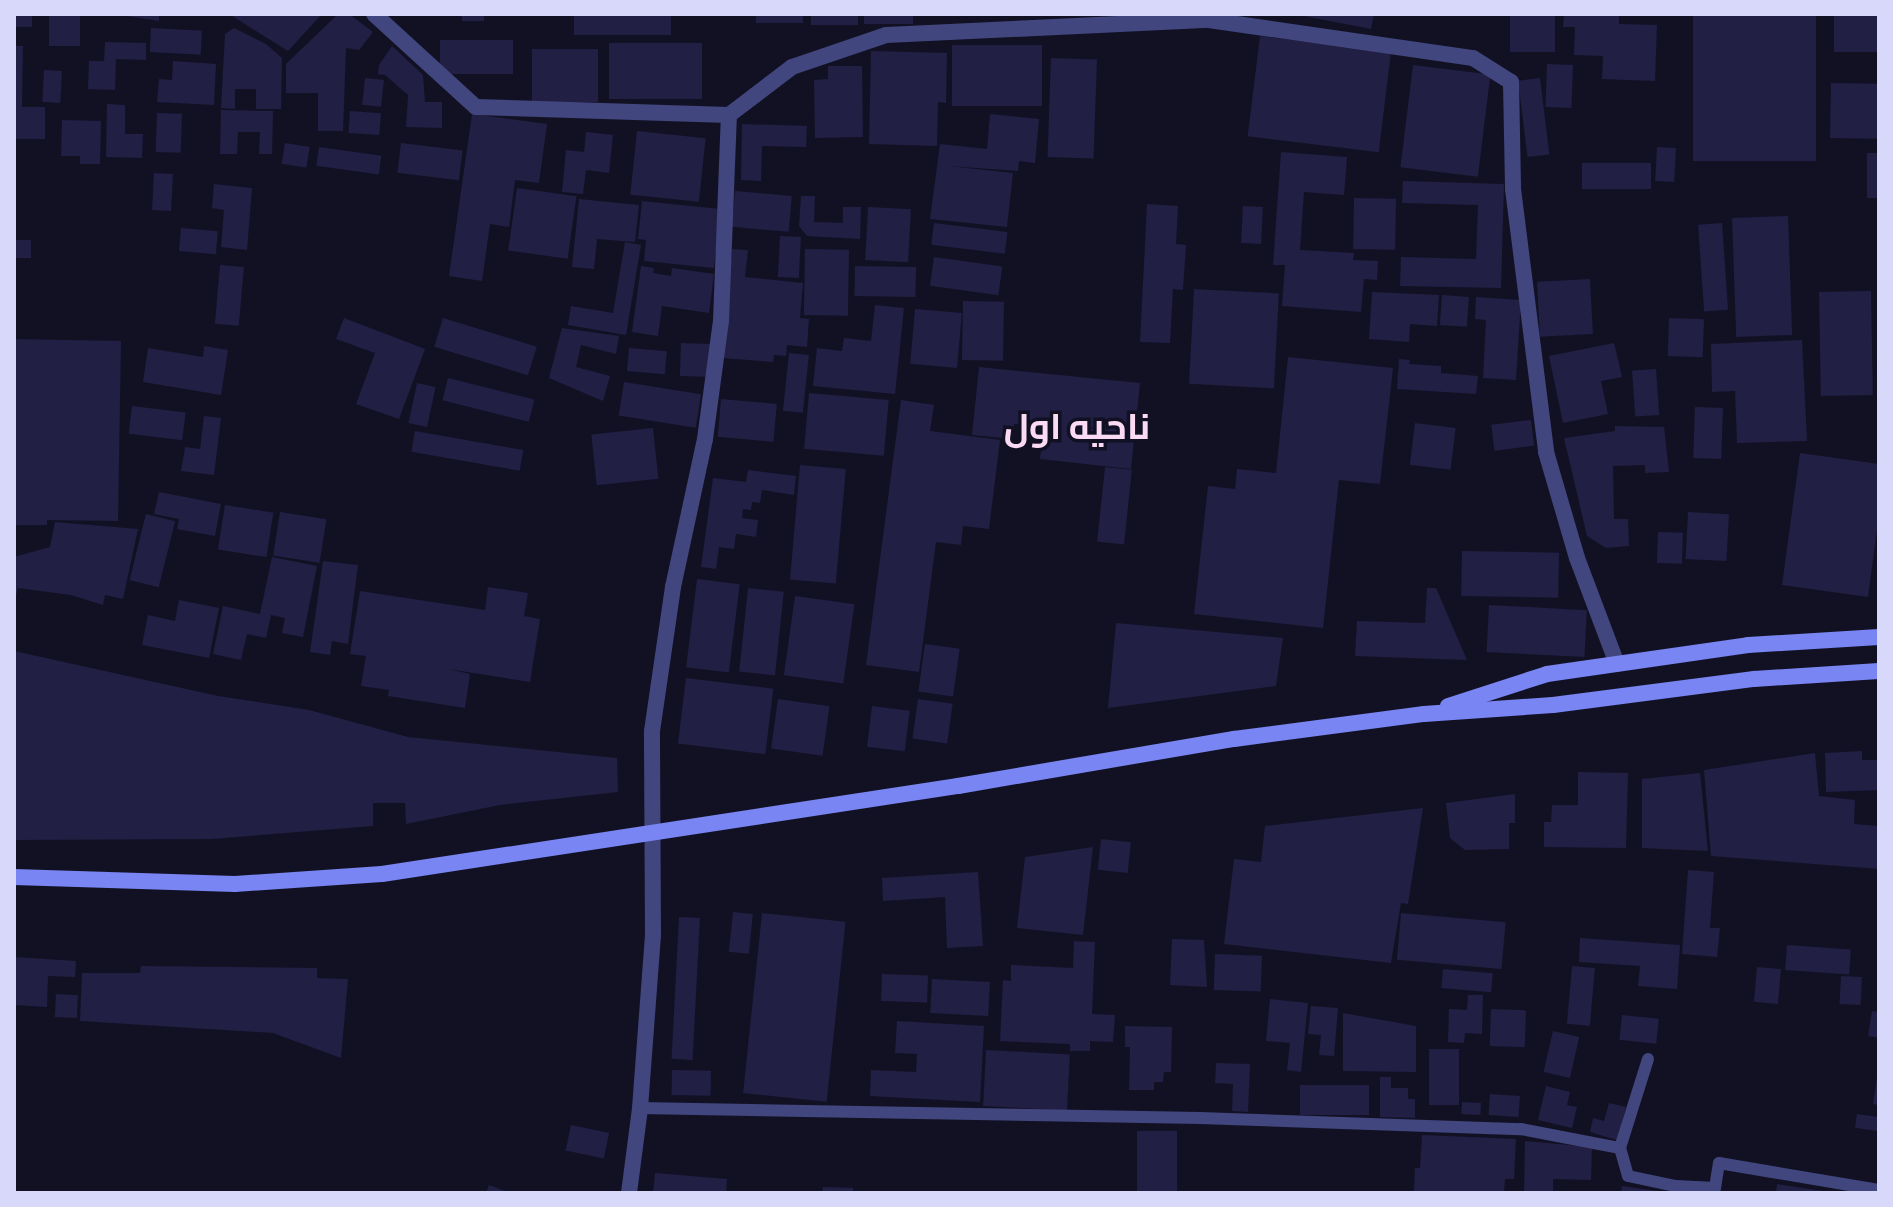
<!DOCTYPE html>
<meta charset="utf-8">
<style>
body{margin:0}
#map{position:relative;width:1893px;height:1207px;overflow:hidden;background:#121124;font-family:Poppins,Cairo,sans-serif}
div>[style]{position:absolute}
.building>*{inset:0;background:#211f43;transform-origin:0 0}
.lane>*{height:12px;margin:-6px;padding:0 6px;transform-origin:6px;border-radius:6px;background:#41467e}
.street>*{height:16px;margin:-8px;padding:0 8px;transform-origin:8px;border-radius:8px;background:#41467e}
.secondary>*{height:16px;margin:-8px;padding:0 8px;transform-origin:8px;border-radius:8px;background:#7885f2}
span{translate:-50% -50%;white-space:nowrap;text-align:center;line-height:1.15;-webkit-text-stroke:7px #121124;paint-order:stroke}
.district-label{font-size:36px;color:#fbdaf4;font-weight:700}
.frame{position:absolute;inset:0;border:16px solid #d8d8fb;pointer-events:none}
</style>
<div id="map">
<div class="building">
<i style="left:15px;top:14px;width:17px;height:13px"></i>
<i style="left:49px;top:14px;width:31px;height:32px"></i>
<i style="clip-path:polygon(114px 14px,159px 14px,159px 21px)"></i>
<i style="clip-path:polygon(229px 14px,322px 14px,288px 51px)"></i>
<i style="clip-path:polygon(338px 14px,349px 14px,373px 32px,359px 50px,346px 48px,343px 131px,318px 131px,318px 93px,286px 93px,286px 64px)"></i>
<i style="left:462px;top:14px;width:22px;height:7px"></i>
<i style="left:574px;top:14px;width:97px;height:21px"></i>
<i style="left:756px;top:14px;width:47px;height:9px"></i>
<i style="left:811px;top:14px;width:47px;height:11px"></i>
<i style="left:864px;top:14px;width:49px;height:10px"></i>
<i style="clip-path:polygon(1294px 14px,1374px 14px,1371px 29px)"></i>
<i style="left:1510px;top:14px;width:45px;height:38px"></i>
<i style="clip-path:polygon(1564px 14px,1619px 14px,1619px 24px,1657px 25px,1655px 81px,1602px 79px,1603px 56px,1574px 55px,1575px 27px,1563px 27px)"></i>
<i style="left:1693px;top:14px;width:123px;height:147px"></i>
<i style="left:1834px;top:14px;width:45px;height:38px"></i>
<i style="left:151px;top:28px;width:51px;height:24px;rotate:3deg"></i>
<i style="clip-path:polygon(234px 28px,266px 44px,282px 58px,281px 109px,256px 109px,256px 89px,235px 89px,235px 109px,221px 108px,225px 34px)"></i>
<i style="left:1260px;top:36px;width:132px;height:101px;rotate:7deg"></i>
<i style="left:440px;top:40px;width:73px;height:34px"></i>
<i style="clip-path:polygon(105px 42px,146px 43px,146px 60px,116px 59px,115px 90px,88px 89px,89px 61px,104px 61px)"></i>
<i style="left:609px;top:43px;width:93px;height:56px"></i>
<i style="left:952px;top:45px;width:90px;height:61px"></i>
<i style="clip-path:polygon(14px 46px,23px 46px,22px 107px,45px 107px,45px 139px,14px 139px)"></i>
<i style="clip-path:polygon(392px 46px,423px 75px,425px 102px,442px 102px,442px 128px,406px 127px,408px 95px,385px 75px,378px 74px,379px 65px)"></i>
<i style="left:532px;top:49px;width:66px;height:53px"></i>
<i style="clip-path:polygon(871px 51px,947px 53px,946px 103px,938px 102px,937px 146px,869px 144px)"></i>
<i style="left:1051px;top:58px;width:46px;height:99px;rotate:2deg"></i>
<i style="clip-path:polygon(173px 61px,216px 64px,214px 105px,157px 102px,159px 79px,172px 80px)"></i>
<i style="left:1547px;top:64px;width:26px;height:43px;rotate:2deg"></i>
<i style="left:1413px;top:65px;width:78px;height:103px;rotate:7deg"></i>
<i style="clip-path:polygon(828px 66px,862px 66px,863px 137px,815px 138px,814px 80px,828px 79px)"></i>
<i style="left:44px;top:70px;width:18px;height:32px;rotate:3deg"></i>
<i style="left:365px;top:78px;width:19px;height:27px;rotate:6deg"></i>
<i style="left:1540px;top:78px;width:77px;height:22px;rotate:83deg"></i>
<i style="left:1831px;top:83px;width:48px;height:55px;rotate:1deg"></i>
<i style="clip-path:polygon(107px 104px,125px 105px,125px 134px,143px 134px,142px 158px,106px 157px)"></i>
<i style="clip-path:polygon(221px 110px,273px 111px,272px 154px,259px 154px,260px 132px,238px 132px,237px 154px,220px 154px)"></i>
<i style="left:350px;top:111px;width:31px;height:22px;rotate:4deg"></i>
<i style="left:157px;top:113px;width:25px;height:39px;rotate:2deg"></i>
<i style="clip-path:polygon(472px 114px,547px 124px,539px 183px,515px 180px,509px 227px,490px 224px,482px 281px,449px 276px)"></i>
<i style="clip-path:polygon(990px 114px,1039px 119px,1035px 163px,1019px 161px,1018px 171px,948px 166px,1013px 173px,1007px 227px,930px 219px,940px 144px,987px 149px)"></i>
<i style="clip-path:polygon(62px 120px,101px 121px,100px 164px,80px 164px,80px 156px,61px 156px)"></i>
<i style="clip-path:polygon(742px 124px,807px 126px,806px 147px,762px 146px,761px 181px,741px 180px)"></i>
<i style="left:637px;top:131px;width:69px;height:64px;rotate:6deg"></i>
<i style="clip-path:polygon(586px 132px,613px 135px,609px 173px,586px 170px,583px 194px,562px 192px,566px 150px,584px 152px)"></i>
<i style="left:285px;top:143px;width:25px;height:21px;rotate:9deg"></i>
<i style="left:401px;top:143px;width:62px;height:30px;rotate:7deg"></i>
<i style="left:319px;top:147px;width:63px;height:19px;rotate:8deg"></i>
<i style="left:1657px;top:147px;width:19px;height:34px;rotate:3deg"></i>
<i style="clip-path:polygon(1281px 152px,1347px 157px,1344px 195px,1304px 192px,1300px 250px,1354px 253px,1353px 260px,1378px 261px,1377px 280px,1364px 279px,1361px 312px,1282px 306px,1285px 265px,1273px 265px)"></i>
<i style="left:1867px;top:153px;width:12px;height:45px"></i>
<i style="left:1651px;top:163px;width:26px;height:69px;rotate:90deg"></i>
<i style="left:154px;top:173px;width:19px;height:37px;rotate:3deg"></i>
<i style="clip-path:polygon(1403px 181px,1504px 184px,1501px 288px,1400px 286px,1401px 257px,1476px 259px,1478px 205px,1402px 203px)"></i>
<i style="clip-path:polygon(214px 184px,252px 188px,247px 250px,221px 247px,224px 210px,212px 208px)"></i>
<i style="left:517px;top:188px;width:60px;height:63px;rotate:8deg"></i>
<i style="left:735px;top:191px;width:57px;height:36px;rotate:5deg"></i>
<i style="clip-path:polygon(801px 196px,815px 196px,814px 222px,843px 223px,843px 207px,861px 207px,860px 239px,807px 236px,799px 226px)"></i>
<i style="left:1354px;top:198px;width:42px;height:51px;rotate:1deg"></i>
<i style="clip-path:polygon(579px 199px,639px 205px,635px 242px,597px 239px,594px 269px,572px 267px)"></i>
<i style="clip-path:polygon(642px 201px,720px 209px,714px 268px,644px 261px,646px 240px,638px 239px)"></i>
<i style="clip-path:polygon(1147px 204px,1178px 206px,1176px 244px,1186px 245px,1183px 290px,1173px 289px,1170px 343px,1140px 342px)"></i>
<i style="left:1243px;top:206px;width:20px;height:37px;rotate:3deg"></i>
<i style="left:868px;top:207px;width:43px;height:53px;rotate:3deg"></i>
<i style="left:1788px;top:216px;width:119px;height:56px;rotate:88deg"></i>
<i style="left:934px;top:223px;width:74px;height:22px;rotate:7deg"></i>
<i style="left:1722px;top:223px;width:87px;height:24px;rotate:86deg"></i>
<i style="left:181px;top:228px;width:37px;height:23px;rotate:5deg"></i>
<i style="left:780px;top:236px;width:21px;height:41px;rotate:3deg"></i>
<i style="left:14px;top:240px;width:17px;height:18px"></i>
<i style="clip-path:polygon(625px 242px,641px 245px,626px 335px,568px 325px,571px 306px,613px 313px)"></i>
<i style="clip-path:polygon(732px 249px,748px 250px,745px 277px,803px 283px,800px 318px,809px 319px,807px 347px,787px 345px,786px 356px,774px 355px,773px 362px,723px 358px)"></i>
<i style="left:805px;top:249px;width:44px;height:66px;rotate:1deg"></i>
<i style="left:934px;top:257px;width:69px;height:29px;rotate:8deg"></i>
<i style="left:220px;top:265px;width:24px;height:59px;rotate:5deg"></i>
<i style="clip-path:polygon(641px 266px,654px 268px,653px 273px,671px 276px,672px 268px,714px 274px,709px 313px,662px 306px,658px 336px,632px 332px)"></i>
<i style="left:855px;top:266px;width:61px;height:30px;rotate:1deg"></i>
<i style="left:1590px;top:279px;width:55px;height:53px;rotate:87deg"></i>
<i style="left:1194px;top:289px;width:85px;height:95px;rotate:3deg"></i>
<i style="left:1871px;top:291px;width:104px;height:52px;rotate:89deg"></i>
<i style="clip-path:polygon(1372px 292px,1439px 295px,1437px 326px,1410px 324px,1409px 342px,1369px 339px)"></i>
<i style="left:1442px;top:295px;width:27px;height:30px;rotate:4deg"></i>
<i style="clip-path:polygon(1476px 297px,1521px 300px,1516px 380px,1483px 378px,1486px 320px,1475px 319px)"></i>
<i style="left:963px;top:301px;width:41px;height:59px;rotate:1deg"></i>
<i style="clip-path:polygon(875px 305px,904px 308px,895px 394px,813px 386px,817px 348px,842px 351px,844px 338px,871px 341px)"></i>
<i style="left:915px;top:309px;width:47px;height:55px;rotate:5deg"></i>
<i style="clip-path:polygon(344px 318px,425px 349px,399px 419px,356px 404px,375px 353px,336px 339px)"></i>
<i style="left:443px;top:318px;width:98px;height:30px;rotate:17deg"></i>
<i style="left:1669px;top:318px;width:35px;height:38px;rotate:2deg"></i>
<i style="clip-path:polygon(562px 328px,619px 336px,616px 354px,581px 345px,576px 367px,610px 376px,603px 401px,549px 378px)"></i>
<i style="clip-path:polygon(14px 339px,121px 341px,118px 521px,47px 520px,47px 525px,14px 525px)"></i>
<i style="clip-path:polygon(1802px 340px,1807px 441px,1737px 443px,1735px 391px,1712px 392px,1711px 344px)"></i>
<i style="left:681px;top:343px;width:32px;height:33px;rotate:2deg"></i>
<i style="clip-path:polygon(1614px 343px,1622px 377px,1601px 381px,1608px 414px,1563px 423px,1549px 356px)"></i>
<i style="clip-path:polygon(204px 346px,228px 350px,221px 395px,143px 382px,148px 348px,203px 357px)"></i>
<i style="left:629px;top:348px;width:38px;height:23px;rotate:5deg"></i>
<i style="left:789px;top:353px;width:20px;height:58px;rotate:6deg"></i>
<i style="clip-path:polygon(1288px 357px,1393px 368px,1380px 484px,1339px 480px,1323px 628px,1194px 614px,1208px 486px,1235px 489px,1237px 469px,1276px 473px)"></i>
<i style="clip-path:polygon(1399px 359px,1410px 360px,1409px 364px,1441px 366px,1441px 373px,1478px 376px,1476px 394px,1397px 389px)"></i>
<i style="clip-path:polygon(979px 367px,1140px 383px,1131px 469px,1040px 459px,1043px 427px,1014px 424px,1013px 439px,972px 435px)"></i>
<i style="left:1656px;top:369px;width:46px;height:24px;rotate:86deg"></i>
<i style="left:448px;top:378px;width:89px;height:23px;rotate:14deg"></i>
<i style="left:624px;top:382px;width:78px;height:34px;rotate:9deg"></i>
<i style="left:417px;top:383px;width:19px;height:41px;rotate:12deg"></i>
<i style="left:809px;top:393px;width:80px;height:56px;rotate:5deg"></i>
<i style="left:721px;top:399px;width:56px;height:38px;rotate:5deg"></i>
<i style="clip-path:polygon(901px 400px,934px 405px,930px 431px,1000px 440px,989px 529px,963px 526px,961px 545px,936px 542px,919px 672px,866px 665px)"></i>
<i style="left:132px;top:406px;width:54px;height:28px;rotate:7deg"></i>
<i style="left:1695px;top:407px;width:28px;height:51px;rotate:2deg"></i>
<i style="clip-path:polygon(204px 416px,221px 418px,214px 475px,181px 471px,185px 447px,200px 449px)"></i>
<i style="left:1531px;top:420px;width:26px;height:40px;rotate:83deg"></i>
<i style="left:1415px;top:423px;width:41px;height:42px;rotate:7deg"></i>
<i style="clip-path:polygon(1615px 426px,1664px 427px,1669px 472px,1645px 473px,1645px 465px,1613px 466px,1614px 519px,1628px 519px,1629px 546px,1606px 548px,1587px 536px,1564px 438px,1615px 431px)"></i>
<i style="left:653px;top:428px;width:51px;height:62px;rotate:84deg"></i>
<i style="left:415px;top:431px;width:110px;height:21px;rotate:10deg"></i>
<i style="clip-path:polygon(1800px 453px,1879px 464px,1879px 515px,1868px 597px,1782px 585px)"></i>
<i style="left:800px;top:465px;width:46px;height:115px;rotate:5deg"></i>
<i style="left:1105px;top:467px;width:27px;height:75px;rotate:6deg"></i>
<i style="clip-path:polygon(748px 470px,796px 476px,794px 495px,762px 490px,760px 503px,752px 502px,751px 510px,743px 509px,742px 518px,758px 520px,756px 537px,736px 534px,734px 549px,719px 547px,716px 569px,701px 567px,713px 478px,746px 482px)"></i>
<i style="clip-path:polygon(159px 492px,221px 504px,215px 536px,177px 529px,179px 519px,154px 514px)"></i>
<i style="left:225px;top:505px;width:49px;height:45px;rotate:9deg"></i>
<i style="left:280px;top:512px;width:47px;height:44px;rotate:9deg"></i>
<i style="left:1688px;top:512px;width:41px;height:47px;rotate:3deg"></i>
<i style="left:146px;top:514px;width:30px;height:68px;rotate:14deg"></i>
<i style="clip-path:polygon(55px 522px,138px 529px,123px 599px,105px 595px,103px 605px,71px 595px,18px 588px,14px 603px,14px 557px,50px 547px)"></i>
<i style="left:1658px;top:532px;width:25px;height:31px;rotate:2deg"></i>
<i style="left:1462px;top:551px;width:97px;height:45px;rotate:1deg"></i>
<i style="clip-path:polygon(272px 557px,317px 566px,303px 637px,282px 633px,285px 618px,271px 615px,266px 638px,247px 634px,241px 660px,213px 654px,223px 606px,260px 614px)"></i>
<i style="clip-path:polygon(323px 561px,358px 565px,348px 644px,332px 641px,330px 655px,310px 652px)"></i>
<i style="left:697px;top:579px;width:43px;height:89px;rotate:7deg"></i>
<i style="clip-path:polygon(488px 587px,528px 593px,524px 616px,540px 619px,530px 682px,448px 669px,470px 674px,465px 708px,388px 696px,389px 690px,361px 686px,366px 656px,350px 654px,360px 591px,485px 610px)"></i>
<i style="left:748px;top:588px;width:36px;height:84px;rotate:6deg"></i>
<i style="clip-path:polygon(1427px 588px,1436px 588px,1467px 660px,1355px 656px,1357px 621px,1425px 623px)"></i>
<i style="left:795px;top:596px;width:60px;height:80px;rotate:8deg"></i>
<i style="clip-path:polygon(179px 600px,219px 608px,209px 658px,142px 645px,148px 615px,175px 621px)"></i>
<i style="left:1489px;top:605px;width:98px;height:47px;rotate:3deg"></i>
<i style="clip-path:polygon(1116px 623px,1283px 638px,1276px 686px,1108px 708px)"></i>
<i style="left:925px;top:644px;width:35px;height:48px;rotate:8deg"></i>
<i style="clip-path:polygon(14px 651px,218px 696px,309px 710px,408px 737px,617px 758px,618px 792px,500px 805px,406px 824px,405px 803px,373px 803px,373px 826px,212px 839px,14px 840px)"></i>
<i style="left:686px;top:678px;width:88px;height:66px;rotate:7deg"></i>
<i style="left:778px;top:699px;width:52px;height:50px;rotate:8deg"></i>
<i style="left:918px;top:699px;width:35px;height:40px;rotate:8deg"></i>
<i style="left:872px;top:706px;width:38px;height:41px;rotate:7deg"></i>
<i style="clip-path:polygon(1862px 751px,1862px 760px,1879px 760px,1879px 790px,1826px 792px,1825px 753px)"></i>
<i style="clip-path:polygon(1815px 753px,1819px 796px,1855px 800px,1854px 824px,1879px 826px,1879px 869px,1711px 856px,1704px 770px)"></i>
<i style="clip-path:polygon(1578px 772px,1628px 773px,1626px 848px,1544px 847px,1544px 822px,1551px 822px,1552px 805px,1578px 805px)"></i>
<i style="clip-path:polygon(1700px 773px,1708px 851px,1642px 848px,1642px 779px)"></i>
<i style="clip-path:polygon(1515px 794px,1515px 823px,1509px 823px,1509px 849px,1465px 850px,1450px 838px,1446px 803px)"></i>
<i style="clip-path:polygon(1423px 808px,1408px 904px,1401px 903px,1391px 963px,1224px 944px,1234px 859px,1261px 862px,1265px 826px)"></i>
<i style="left:1101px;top:839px;width:30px;height:31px;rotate:6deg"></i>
<i style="clip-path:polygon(1093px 847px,1083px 935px,1017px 928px,1025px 857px)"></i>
<i style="clip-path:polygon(1688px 870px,1714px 872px,1710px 928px,1720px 928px,1717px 957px,1682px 954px)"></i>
<i style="clip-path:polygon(978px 872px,983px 946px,947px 948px,945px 897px,883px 901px,882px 878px)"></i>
<i style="left:733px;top:912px;width:20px;height:40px;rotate:6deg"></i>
<i style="left:762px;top:913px;width:84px;height:181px;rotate:6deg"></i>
<i style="left:1401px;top:913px;width:105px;height:47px;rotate:5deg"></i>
<i style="left:679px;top:917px;width:21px;height:142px;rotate:3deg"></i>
<i style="clip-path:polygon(1580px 938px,1680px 945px,1677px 989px,1638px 986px,1640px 966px,1579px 962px)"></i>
<i style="clip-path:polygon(1172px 939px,1204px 940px,1207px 987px,1170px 985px)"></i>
<i style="clip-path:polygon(1074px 941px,1095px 942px,1092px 1014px,1115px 1015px,1113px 1042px,1090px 1041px,1090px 1051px,1070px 1051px,1070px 1044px,1000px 1041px,1003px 980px,1011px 981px,1011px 965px,1073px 968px)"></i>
<i style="left:1787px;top:945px;width:64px;height:25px;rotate:4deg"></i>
<i style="left:1215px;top:954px;width:47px;height:36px;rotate:2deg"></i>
<i style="clip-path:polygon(14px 957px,76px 961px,75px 977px,48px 976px,47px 1007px,14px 1005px)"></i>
<i style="clip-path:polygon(141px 966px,317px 968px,317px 978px,348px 979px,341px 1058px,273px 1033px,80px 1021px,82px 973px,140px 973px)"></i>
<i style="left:1572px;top:966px;width:23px;height:58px;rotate:5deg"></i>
<i style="left:1757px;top:967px;width:24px;height:35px;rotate:5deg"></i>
<i style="left:1443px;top:969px;width:50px;height:19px;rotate:5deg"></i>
<i style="left:882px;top:974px;width:46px;height:27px;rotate:2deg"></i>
<i style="left:1841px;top:976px;width:21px;height:28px;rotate:3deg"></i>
<i style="left:932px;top:979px;width:58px;height:34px;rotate:3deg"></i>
<i style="left:56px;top:994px;width:22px;height:23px;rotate:3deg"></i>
<i style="clip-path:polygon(1468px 995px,1483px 995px,1482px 1034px,1465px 1033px,1464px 1043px,1448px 1042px,1449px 1009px,1467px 1010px)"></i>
<i style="clip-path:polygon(1270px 999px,1308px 1003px,1301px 1072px,1287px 1070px,1290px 1043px,1266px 1041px)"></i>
<i style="clip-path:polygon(1311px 1006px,1338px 1008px,1334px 1056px,1319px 1055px,1321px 1035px,1308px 1034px)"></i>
<i style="left:1491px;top:1009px;width:35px;height:37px;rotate:2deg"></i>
<i style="clip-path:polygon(1872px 1011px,1879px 1012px,1879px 1038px,1868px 1036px)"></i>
<i style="clip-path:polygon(1343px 1013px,1416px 1026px,1416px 1072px,1343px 1071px)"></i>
<i style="left:1622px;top:1015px;width:37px;height:25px;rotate:6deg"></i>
<i style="clip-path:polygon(897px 1021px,984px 1026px,980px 1102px,870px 1096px,871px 1070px,916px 1072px,917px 1054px,895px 1053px)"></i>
<i style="clip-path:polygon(1125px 1026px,1172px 1027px,1171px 1072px,1164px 1072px,1163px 1082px,1154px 1082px,1154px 1090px,1129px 1090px,1130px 1047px,1125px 1047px)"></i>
<i style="left:1553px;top:1031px;width:27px;height:42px;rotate:13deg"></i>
<i style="left:1429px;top:1049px;width:30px;height:56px"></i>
<i style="left:986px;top:1050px;width:84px;height:56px;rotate:3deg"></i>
<i style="clip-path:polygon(1216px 1063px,1250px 1064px,1248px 1112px,1232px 1111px,1233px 1084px,1215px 1083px)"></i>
<i style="left:672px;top:1070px;width:39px;height:25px;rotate:1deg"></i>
<i style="clip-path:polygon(1380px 1077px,1391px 1077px,1391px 1088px,1408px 1088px,1408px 1099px,1415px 1099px,1415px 1118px,1380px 1117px)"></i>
<i style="clip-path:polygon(1877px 1077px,1879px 1077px,1879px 1105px,1873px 1104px)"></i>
<i style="left:1300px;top:1085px;width:69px;height:30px"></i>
<i style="clip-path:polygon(1546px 1086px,1570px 1092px,1567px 1105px,1577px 1107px,1572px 1128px,1538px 1120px)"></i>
<i style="left:1490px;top:1094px;width:30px;height:21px;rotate:4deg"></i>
<i style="left:1462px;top:1102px;width:19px;height:12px;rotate:3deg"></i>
<i style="clip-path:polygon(1609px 1103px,1626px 1107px,1617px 1140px,1590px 1132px,1593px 1118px,1604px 1121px)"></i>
<i style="left:1857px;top:1114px;width:22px;height:14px;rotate:8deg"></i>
<i style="left:571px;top:1125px;width:39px;height:26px;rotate:12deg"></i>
<i style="left:1137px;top:1131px;width:40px;height:62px"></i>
<i style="clip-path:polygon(1422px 1135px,1516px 1139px,1514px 1179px,1505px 1179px,1504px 1193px,1414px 1191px,1415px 1168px,1420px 1168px)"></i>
<i style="clip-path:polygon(1525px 1141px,1592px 1147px,1591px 1180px,1553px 1179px,1553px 1193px,1524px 1193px)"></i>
<i style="clip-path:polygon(655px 1173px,727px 1179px,726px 1193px,653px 1193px)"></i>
<i style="clip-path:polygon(1777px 1184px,1823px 1191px,1823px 1193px,1776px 1193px)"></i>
<i style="clip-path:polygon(489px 1185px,511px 1193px,486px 1193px)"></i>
<i style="clip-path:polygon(1622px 1186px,1657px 1191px,1657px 1193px,1621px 1193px)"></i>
<i style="clip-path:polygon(823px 1187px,853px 1188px,853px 1193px,822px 1193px)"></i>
</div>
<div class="lane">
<i style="left:1648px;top:1059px;width:93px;rotate:107.5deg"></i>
<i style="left:1620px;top:1148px;width:29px;rotate:74deg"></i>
<i style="left:1628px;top:1176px;width:49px;rotate:11.8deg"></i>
<i style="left:1676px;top:1186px;width:39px;rotate:3deg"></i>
<i style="left:1715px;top:1188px;width:25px;rotate:-81deg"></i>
<i style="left:1719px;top:1163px;width:162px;rotate:9.6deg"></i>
<i style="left:640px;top:1108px;width:560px;rotate:1.02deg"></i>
<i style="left:1200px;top:1118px;width:321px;rotate:2deg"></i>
<i style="left:1521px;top:1129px;width:101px;rotate:10.9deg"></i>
</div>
<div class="street">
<i style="left:374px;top:14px;width:138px;rotate:42.4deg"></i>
<i style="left:476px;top:107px;width:253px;rotate:1.8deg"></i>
<i style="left:729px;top:115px;width:79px;rotate:-37.3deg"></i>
<i style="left:792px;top:67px;width:99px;rotate:-18.8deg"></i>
<i style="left:886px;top:35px;width:323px;rotate:-2.7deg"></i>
<i style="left:1209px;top:20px;width:267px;rotate:8.2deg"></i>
<i style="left:1473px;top:58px;width:45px;rotate:32.3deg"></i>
<i style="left:1511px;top:82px;width:107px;rotate:88.9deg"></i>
<i style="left:1513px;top:189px;width:265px;rotate:82.8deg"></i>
<i style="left:1546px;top:452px;width:110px;rotate:73.7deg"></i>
<i style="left:1577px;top:558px;width:113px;rotate:69.3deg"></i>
<i style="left:629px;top:1193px;width:86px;rotate:-82.6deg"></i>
<i style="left:640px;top:1108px;width:173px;rotate:-85.7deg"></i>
<i style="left:653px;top:935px;width:204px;rotate:-90.3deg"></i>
<i style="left:652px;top:731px;width:146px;rotate:-81.7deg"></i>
<i style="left:673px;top:587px;width:151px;rotate:-77.8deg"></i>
<i style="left:705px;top:439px;width:119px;rotate:-82.3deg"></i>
<i style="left:721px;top:321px;width:206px;rotate:-87.8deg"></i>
</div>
<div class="secondary">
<i style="left:1448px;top:706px;width:104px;rotate:-17.9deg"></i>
<i style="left:1547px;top:674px;width:203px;rotate:-8.2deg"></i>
<i style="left:1748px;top:645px;width:131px;rotate:-3.5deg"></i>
<i style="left:14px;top:877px;width:221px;rotate:1.8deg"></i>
<i style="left:235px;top:884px;width:147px;rotate:-3.9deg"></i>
<i style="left:382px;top:874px;width:583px;rotate:-8.69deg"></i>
<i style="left:958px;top:786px;width:280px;rotate:-9.7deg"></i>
<i style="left:1234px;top:739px;width:192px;rotate:-7.5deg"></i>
<i style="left:1424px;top:714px;width:129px;rotate:-4deg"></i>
<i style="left:1553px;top:705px;width:203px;rotate:-7.4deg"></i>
<i style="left:1754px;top:679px;width:125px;rotate:-3.7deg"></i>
</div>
<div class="district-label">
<span style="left:1077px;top:427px">ناحیه اول</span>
</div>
<div class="frame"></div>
</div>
